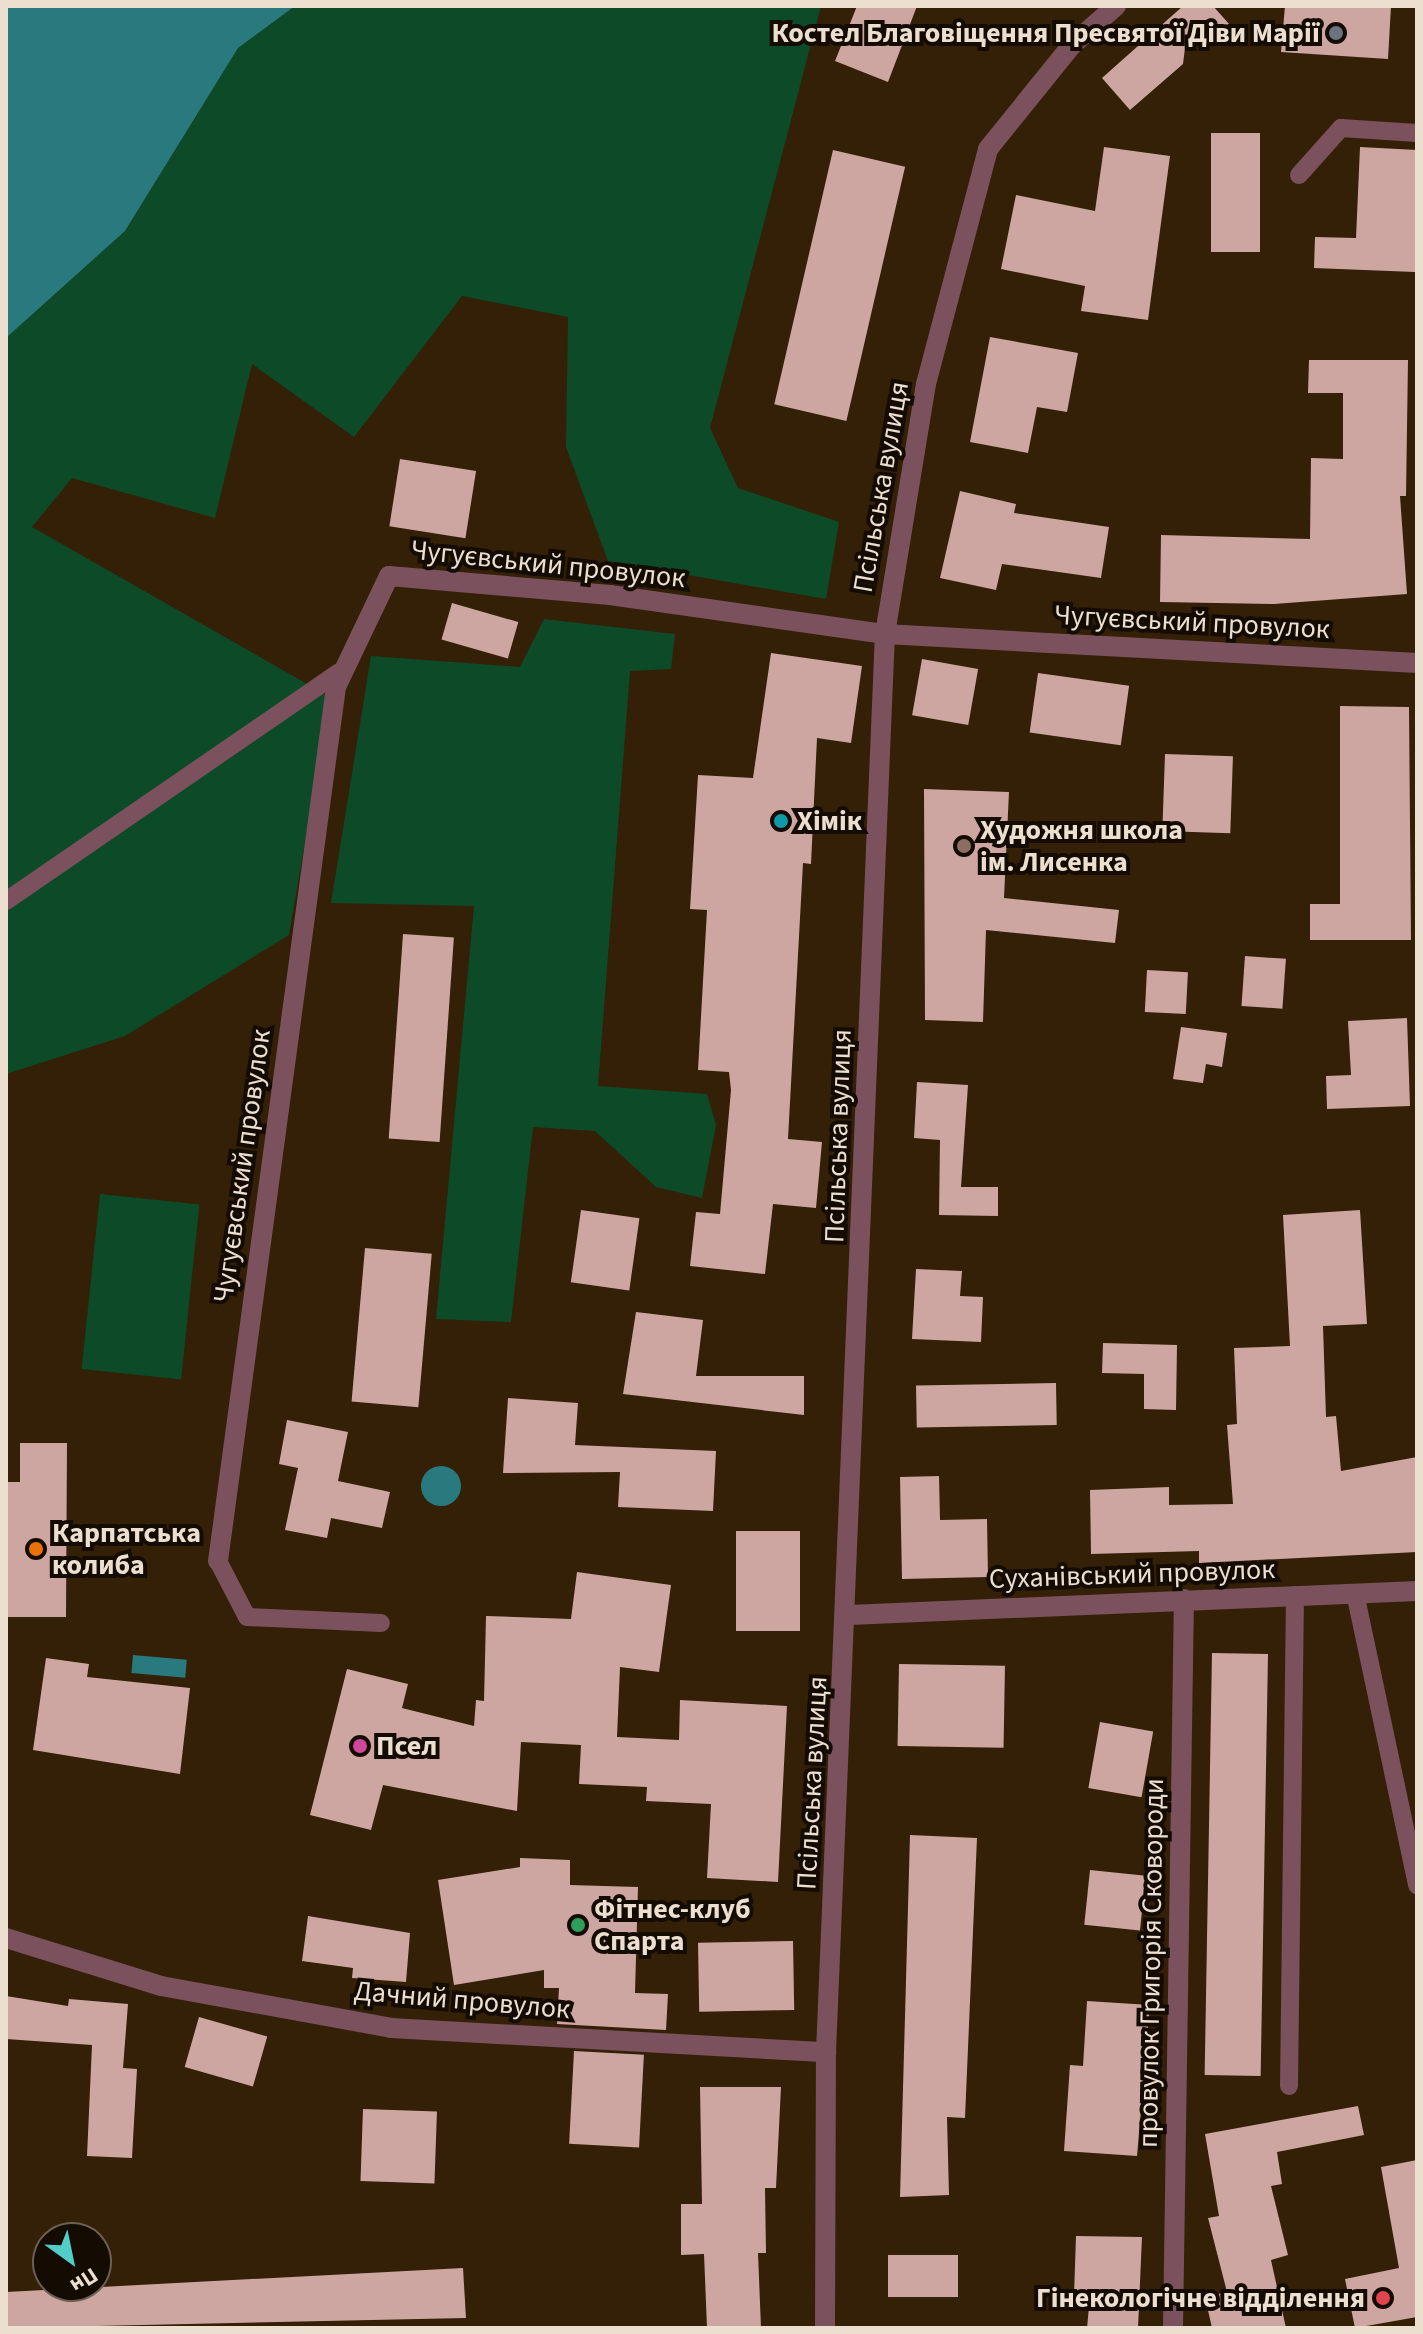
<!DOCTYPE html>
<meta charset="utf-8">
<style>
body{margin:0}
#map{position:relative;width:1423px;height:2334px;overflow:hidden;background:#332007;font-family:"Source Sans 3",sans-serif}
div>[style]{position:absolute}
.green>*{inset:0;background:#0d4a28;transform-origin:0 0}
.water>*{inset:0;background:#297a7f;transform-origin:0 0}
.round{border-radius:50%}
.building>*{inset:0;background:#cea6a1;transform-origin:0 0}
.lane>*{height:18px;margin:-9px;padding:0 9px;transform-origin:9px;border-radius:9px;background:#7a515c}
.street>*{height:20px;margin:-10px;padding:0 10px;transform-origin:10px;border-radius:10px;background:#7a515c}
.dots>*{width:22px;height:22px;translate:-50% -50%;box-sizing:border-box;border:4px solid #140c03;border-radius:50%}
span{translate:-50% -50%;white-space:nowrap;text-align:center;line-height:1.15;-webkit-text-stroke:8px #140c03;paint-order:stroke}
.poi-label{font-size:28px;color:#ecdfd0;font-weight:700}
.right{translate:-100% -50%;text-align:right}
.left{translate:0 -50%;text-align:left}
.street-label{font-size:28px;color:#ecdfd0}
.frame{position:absolute;inset:0;border:8px solid #ecdfd0;pointer-events:none}
.north{position:absolute;left:32px;top:2222px;width:80px;height:80px;box-sizing:border-box;background:#140c03;border:2px solid #6a6055;border-radius:50%;rotate:147deg;font-size:22px;font-weight:700;line-height:32px;text-align:center;color:#ecdfd0}
.north::after{content:'';display:block;margin:auto;width:28px;height:36px;background:#53cdc9;clip-path:polygon(50% 0,100% 100%,50% 72%,0 100%)}
</style>
<div id="map">
<div class="green">
<i style="clip-path:polygon(295px 6px,821px 6px,710px 428px,738px 488px,839px 522px,826px 599px,608px 561px,566px 447px,568px 317px,462px 296px,354px 437px,252px 364px,215px 518px,72px 478px,32px 527px,330px 697px,289px 935px,125px 1036px,6px 1074px,6px 338px,125px 231px,238px 48px)"></i>
<i style="clip-path:polygon(544px 619px,675px 634px,671px 669px,630px 671px,598px 1086px,707px 1094px,716px 1125px,702px 1198px,656px 1187px,595px 1131px,533px 1127px,511px 1322px,436px 1319px,474px 906px,331px 903px,371px 656px,520px 667px)"></i>
<i style="left:100px;top:1194px;width:100px;height:176px;rotate:6deg"></i>
</div>
<div class="water">
<i style="clip-path:polygon(6px 6px,295px 6px,238px 48px,125px 231px,6px 338px)"></i>
<i class="round" style="left:421px;top:1466px;width:40px;height:40px"></i>
<i style="left:133px;top:1655px;width:54px;height:18px;rotate:5deg"></i>
</div>
<div class="building">
<i style="clip-path:polygon(857px 6px,917px 6px,888px 82px,835px 61px)"></i>
<i style="clip-path:polygon(1183px 6px,1213px 6px,1246px 43px,1186px 40px,1183px 64px,1130px 110px,1102px 78px)"></i>
<i style="clip-path:polygon(1285px 6px,1391px 6px,1388px 59px,1281px 52px)"></i>
<i style="left:1211px;top:133px;width:49px;height:119px"></i>
<i style="clip-path:polygon(1104px 147px,1170px 156px,1148px 320px,1081px 311px,1085px 286px,1001px 269px,1016px 195px,1095px 211px)"></i>
<i style="clip-path:polygon(1360px 147px,1417px 150px,1415px 272px,1314px 268px,1315px 237px,1356px 238px)"></i>
<i style="left:833px;top:150px;width:74px;height:261px;rotate:13deg"></i>
<i style="clip-path:polygon(990px 337px,1078px 353px,1067px 412px,1037px 407px,1028px 453px,970px 442px)"></i>
<i style="clip-path:polygon(1309px 360px,1408px 360px,1406px 496px,1400px 496px,1407px 594px,1274px 604px,1160px 602px,1161px 535px,1310px 539px,1311px 458px,1343px 459px,1343px 393px,1308px 393px)"></i>
<i style="left:400px;top:459px;width:77px;height:68px;rotate:9deg"></i>
<i style="clip-path:polygon(960px 491px,1016px 504px,1014px 513px,1109px 527px,1101px 578px,1002px 564px,996px 590px,940px 578px)"></i>
<i style="left:452px;top:603px;width:69px;height:38px;rotate:16deg"></i>
<i style="clip-path:polygon(771px 653px,862px 666px,851px 743px,817px 738px,811px 864px,803px 863px,788px 1139px,822px 1142px,816px 1208px,773px 1204px,765px 1274px,690px 1266px,696px 1212px,720px 1214px,731px 1090px,729px 1072px,698px 1070px,707px 910px,690px 909px,698px 775px,753px 778px)"></i>
<i style="left:922px;top:659px;width:57px;height:57px;rotate:10deg"></i>
<i style="left:1038px;top:673px;width:92px;height:60px;rotate:8deg"></i>
<i style="clip-path:polygon(1340px 706px,1409px 707px,1411px 940px,1310px 940px,1310px 904px,1340px 904px)"></i>
<i style="left:1165px;top:754px;width:68px;height:77px;rotate:2deg"></i>
<i style="clip-path:polygon(924px 789px,1009px 792px,1004px 898px,1119px 910px,1115px 943px,986px 930px,983px 1022px,925px 1020px)"></i>
<i style="left:403px;top:934px;width:51px;height:205px;rotate:4deg"></i>
<i style="left:1245px;top:956px;width:41px;height:50px;rotate:4deg"></i>
<i style="left:1147px;top:970px;width:41px;height:42px;rotate:3deg"></i>
<i style="clip-path:polygon(1407px 1018px,1410px 1106px,1327px 1109px,1326px 1076px,1351px 1075px,1348px 1021px)"></i>
<i style="clip-path:polygon(1181px 1027px,1227px 1033px,1222px 1067px,1206px 1064px,1203px 1083px,1173px 1079px)"></i>
<i style="clip-path:polygon(917px 1082px,968px 1085px,961px 1187px,998px 1187px,998px 1216px,939px 1215px,940px 1140px,914px 1138px)"></i>
<i style="left:581px;top:1210px;width:59px;height:73px;rotate:8deg"></i>
<i style="clip-path:polygon(1360px 1210px,1367px 1324px,1323px 1326px,1326px 1417px,1336px 1416px,1341px 1471px,1417px 1457px,1417px 1552px,1199px 1563px,1199px 1551px,1091px 1554px,1090px 1490px,1169px 1487px,1169px 1505px,1233px 1504px,1227px 1425px,1237px 1424px,1234px 1348px,1290px 1346px,1283px 1215px)"></i>
<i style="left:365px;top:1248px;width:67px;height:154px;rotate:5deg"></i>
<i style="clip-path:polygon(916px 1269px,962px 1271px,960px 1296px,983px 1297px,981px 1342px,912px 1339px)"></i>
<i style="clip-path:polygon(636px 1312px,703px 1320px,696px 1376px,804px 1376px,804px 1415px,623px 1394px)"></i>
<i style="clip-path:polygon(1103px 1343px,1177px 1345px,1176px 1410px,1144px 1409px,1144px 1374px,1102px 1373px)"></i>
<i style="left:1056px;top:1383px;width:42px;height:140px;rotate:89deg"></i>
<i style="clip-path:polygon(508px 1398px,578px 1403px,575px 1445px,716px 1451px,713px 1511px,618px 1507px,620px 1472px,503px 1473px)"></i>
<i style="clip-path:polygon(287px 1420px,348px 1432px,338px 1481px,390px 1492px,382px 1528px,331px 1518px,327px 1538px,285px 1530px,298px 1468px,279px 1464px)"></i>
<i style="clip-path:polygon(20px 1443px,67px 1443px,66px 1617px,6px 1617px,6px 1482px,20px 1482px)"></i>
<i style="clip-path:polygon(939px 1476px,940px 1520px,987px 1519px,988px 1577px,902px 1579px,900px 1477px)"></i>
<i style="left:736px;top:1531px;width:64px;height:100px"></i>
<i style="clip-path:polygon(577px 1572px,671px 1585px,659px 1672px,620px 1667px,617px 1737px,679px 1740px,680px 1700px,787px 1706px,778px 1882px,707px 1878px,711px 1804px,646px 1801px,647px 1787px,579px 1784px,581px 1745px,521px 1742px,517px 1811px,383px 1785px,371px 1830px,310px 1815px,347px 1669px,408px 1684px,402px 1708px,474px 1726px,476px 1700px,484px 1701px,486px 1616px,571px 1619px)"></i>
<i style="left:1212px;top:1653px;width:56px;height:422px;rotate:1deg"></i>
<i style="clip-path:polygon(46px 1658px,89px 1664px,87px 1677px,190px 1688px,180px 1774px,33px 1750px)"></i>
<i style="left:899px;top:1664px;width:106px;height:82px;rotate:1deg"></i>
<i style="left:1100px;top:1722px;width:54px;height:67px;rotate:10deg"></i>
<i style="clip-path:polygon(910px 1835px,977px 1838px,965px 2118px,947px 2117px,949px 2195px,900px 2197px)"></i>
<i style="clip-path:polygon(520px 1858px,570px 1860px,570px 1885px,638px 1887px,635px 1993px,668px 1994px,666px 2030px,557px 2024px,559px 1988px,544px 1988px,544px 1970px,454px 1985px,438px 1880px,520px 1867px)"></i>
<i style="left:1090px;top:1870px;width:56px;height:55px;rotate:6deg"></i>
<i style="clip-path:polygon(308px 1916px,410px 1933px,406px 1982px,352px 1978px,353px 1968px,302px 1961px)"></i>
<i style="left:793px;top:1941px;width:69px;height:95px;rotate:89deg"></i>
<i style="clip-path:polygon(6px 1996px,68px 2006px,69px 1999px,128px 2004px,123px 2068px,137px 2069px,132px 2158px,87px 2156px,92px 2045px,6px 2039px)"></i>
<i style="clip-path:polygon(1087px 2001px,1150px 2005px,1137px 2156px,1064px 2151px,1070px 2065px,1083px 2066px)"></i>
<i style="left:199px;top:2017px;width:71px;height:52px;rotate:16deg"></i>
<i style="left:574px;top:2051px;width:70px;height:93px;rotate:3deg"></i>
<i style="clip-path:polygon(700px 2087px,781px 2087px,776px 2188px,765px 2188px,766px 2253px,758px 2253px,761px 2328px,707px 2328px,704px 2254px,681px 2255px,681px 2204px,702px 2204px)"></i>
<i style="clip-path:polygon(1358px 2106px,1364px 2135px,1277px 2152px,1282px 2184px,1271px 2186px,1288px 2255px,1271px 2260px,1286px 2328px,1212px 2328px,1205px 2297px,1227px 2292px,1208px 2218px,1219px 2216px,1205px 2134px)"></i>
<i style="left:363px;top:2109px;width:74px;height:72px;rotate:2deg"></i>
<i style="clip-path:polygon(1417px 2160px,1417px 2317px,1355px 2328px,1345px 2279px,1399px 2268px,1381px 2167px)"></i>
<i style="clip-path:polygon(1076px 2236px,1142px 2237px,1138px 2328px,1087px 2328px,1090px 2296px,1074px 2295px)"></i>
<i style="left:888px;top:2255px;width:70px;height:42px"></i>
<i style="clip-path:polygon(463px 2268px,466px 2318px,6px 2328px,6px 2292px)"></i>
</div>
<div class="lane">
<i style="left:1299px;top:175px;width:63px;rotate:-48.2deg"></i>
<i style="left:1341px;top:128px;width:76px;rotate:3.8deg"></i>
<i style="left:6px;top:901px;width:404px;rotate:-34.5deg"></i>
<i style="left:218px;top:1561px;width:63px;rotate:62.6deg"></i>
<i style="left:247px;top:1617px;width:134px;rotate:2.6deg"></i>
<i style="left:1355px;top:1593px;width:299px;rotate:78deg"></i>
<i style="left:1289px;top:2086px;width:491px;rotate:-89.3deg"></i>
</div>
<div class="street">
<i style="left:218px;top:1561px;width:882px;rotate:-82.31deg"></i>
<i style="left:336px;top:687px;width:123px;rotate:-64.5deg"></i>
<i style="left:389px;top:576px;width:222px;rotate:4.9deg"></i>
<i style="left:610px;top:595px;width:278px;rotate:8.1deg"></i>
<i style="left:885px;top:634px;width:533px;rotate:3.12deg"></i>
<i style="left:849px;top:1615px;width:569px;rotate:-2.42deg"></i>
<i style="left:6px;top:1938px;width:162px;rotate:17.2deg"></i>
<i style="left:161px;top:1986px;width:234px;rotate:10.3deg"></i>
<i style="left:391px;top:2028px;width:436px;rotate:3.2deg"></i>
<i style="left:825px;top:2328px;width:276px;rotate:-89.8deg"></i>
<i style="left:826px;top:2052px;width:1419px;rotate:-87.62deg"></i>
<i style="left:885px;top:634px;width:253px;rotate:-80.7deg"></i>
<i style="left:926px;top:384px;width:243px;rotate:-75.2deg"></i>
<i style="left:988px;top:149px;width:134px;rotate:-51.1deg"></i>
<i style="left:1072px;top:45px;width:59px;rotate:-41.6deg"></i>
<i style="left:1173px;top:2328px;width:729px;rotate:-89.14deg"></i>
</div>
<div class="dots">
<i style="left:1336px;top:33px;background:#6b7280"></i>
<i style="left:781px;top:821px;background:#0f9aa8"></i>
<i style="left:964px;top:846px;background:#8d6e63"></i>
<i style="left:36px;top:1549px;background:#e8710a"></i>
<i style="left:360px;top:1746px;background:#d1479c"></i>
<i style="left:578px;top:1925px;background:#2e9e5b"></i>
<i style="left:1383px;top:2298px;background:#e0444e"></i>
</div>
<div class="poi-label">
<span class="right" style="left:1320px;top:33px">Костел Благовіщення Пресвятої Діви Марії</span>
<span class="left" style="left:797px;top:821px">Хімік</span>
<span class="left" style="left:980px;top:846px">Художня школа<br>ім. Лисенка</span>
<span class="left" style="left:52px;top:1549px">Карпатська<br>колиба</span>
<span class="left" style="left:376px;top:1746px">Псел</span>
<span class="left" style="left:594px;top:1925px">Фітнес-клуб<br>Спарта</span>
<span class="right" style="left:1365px;top:2298px">Гінекологічне відділення</span>
</div>
<div class="street-label">
<span style="left:881px;top:487px;rotate:-80deg">Псільська вулиця</span>
<span style="left:548px;top:564px;rotate:6deg">Чугуєвський провулок</span>
<span style="left:1192px;top:622px;rotate:3deg">Чугуєвський провулок</span>
<span style="left:838px;top:1136px;rotate:-88deg">Псільська вулиця</span>
<span style="left:242px;top:1166px;rotate:-82deg">Чугуєвський провулок</span>
<span style="left:1132px;top:1574px;rotate:-2deg">Суханівський провулок</span>
<span style="left:812px;top:1783px;rotate:-87deg">Псільська вулиця</span>
<span style="left:1151px;top:1963px;rotate:-89deg">провулок Григорія Сковороди</span>
<span style="left:462px;top:2000px;rotate:5deg">Дачний провулок</span>
</div>
<div class="frame"></div>
<div class="north">Пн</div>
</div>
